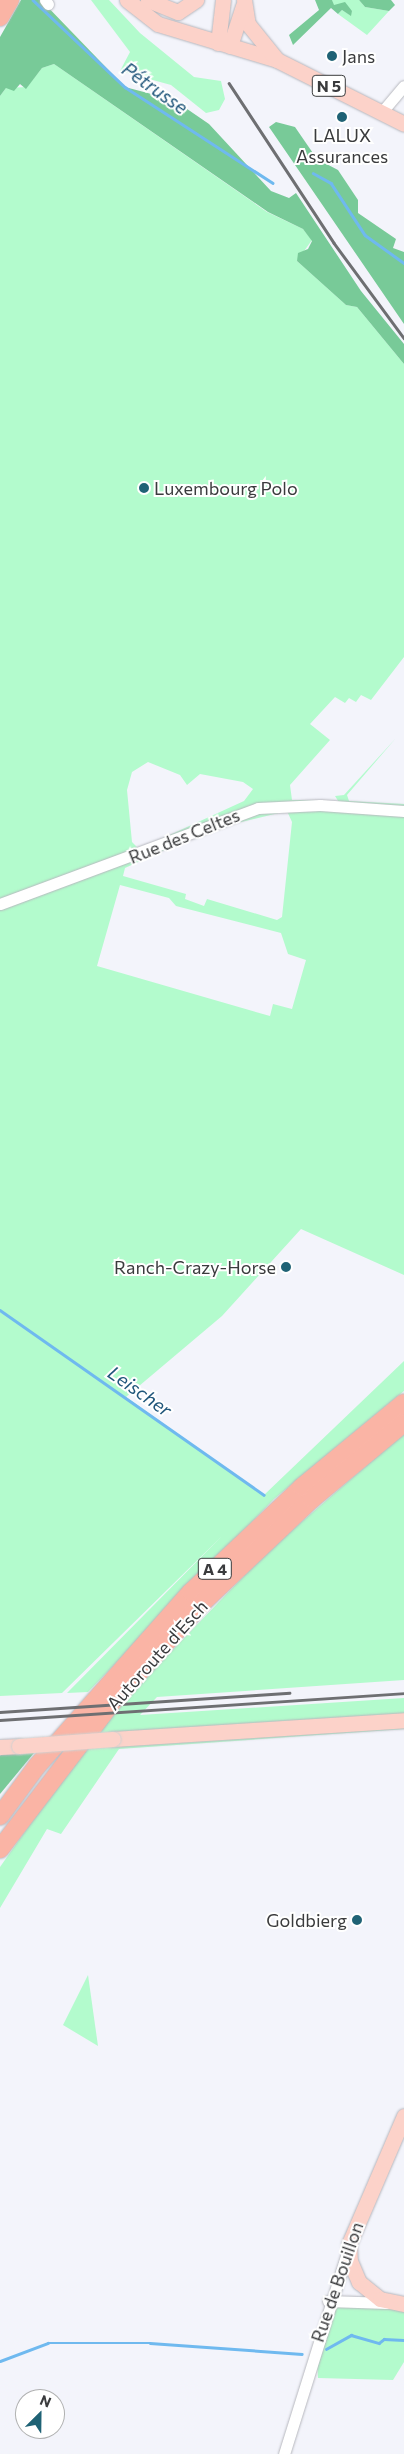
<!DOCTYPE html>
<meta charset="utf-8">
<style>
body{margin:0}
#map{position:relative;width:404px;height:2454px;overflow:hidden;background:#f3f4fb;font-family:Commissioner,sans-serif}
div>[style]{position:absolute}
.green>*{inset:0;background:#b3fbcd}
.forest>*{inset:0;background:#78ca98}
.stream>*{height:2.5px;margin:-1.25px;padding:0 1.25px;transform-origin:1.25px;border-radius:1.25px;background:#6fb9ef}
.roads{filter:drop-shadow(0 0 1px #b7b8be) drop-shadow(0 0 1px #b7b8be)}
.minor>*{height:11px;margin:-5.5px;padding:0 5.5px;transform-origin:5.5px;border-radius:5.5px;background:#fff}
.major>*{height:15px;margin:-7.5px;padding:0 7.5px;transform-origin:7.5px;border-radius:7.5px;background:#fcd2c9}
.highway>*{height:18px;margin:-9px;padding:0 9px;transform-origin:9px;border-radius:9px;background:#fab4a5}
.rail>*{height:2.5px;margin:-1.25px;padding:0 1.25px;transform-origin:1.25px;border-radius:1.25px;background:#6e6f72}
.bridges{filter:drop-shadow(0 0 1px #d0d0d0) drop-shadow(0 0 1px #d0d0d0)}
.major-bridge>*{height:15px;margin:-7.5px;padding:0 7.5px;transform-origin:7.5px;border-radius:7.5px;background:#fcd2c9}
.dots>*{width:14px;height:14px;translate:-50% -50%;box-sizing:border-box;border:2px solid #fff;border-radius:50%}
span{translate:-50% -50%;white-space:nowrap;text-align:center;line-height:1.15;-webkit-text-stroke:4px #fff;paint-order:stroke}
.shield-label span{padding:1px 4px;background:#fff;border:1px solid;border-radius:4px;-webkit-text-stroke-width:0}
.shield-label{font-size:16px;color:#3a3b3d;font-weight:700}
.poi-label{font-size:18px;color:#3a3b3d}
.left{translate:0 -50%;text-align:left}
.right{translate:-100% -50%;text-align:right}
.street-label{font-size:18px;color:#3a3b3d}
.water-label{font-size:19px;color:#1f557a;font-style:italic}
.north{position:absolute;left:15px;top:2389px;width:50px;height:50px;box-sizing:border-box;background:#fff;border:1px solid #b0b1b1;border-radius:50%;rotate:23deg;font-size:14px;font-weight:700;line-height:20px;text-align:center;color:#3a3b3d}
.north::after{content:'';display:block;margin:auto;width:18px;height:22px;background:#1f6275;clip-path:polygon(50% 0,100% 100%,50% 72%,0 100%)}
</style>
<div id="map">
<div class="green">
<i style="clip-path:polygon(91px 0,109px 0,140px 33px,194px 77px,221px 81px,225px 99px,219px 110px,206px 113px,171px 85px,120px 71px,130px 52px)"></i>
<i style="clip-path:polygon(332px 0,359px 0,365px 7px,389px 11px,367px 35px,338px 14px,342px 10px,350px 15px,352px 11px,333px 5px)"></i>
<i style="clip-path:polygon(evenodd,54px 64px,267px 212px,303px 229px,312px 240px,297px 261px,346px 305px,357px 307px,404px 364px,404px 657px,371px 700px,361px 695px,356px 702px,349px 698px,345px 703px,335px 697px,310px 724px,330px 740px,290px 785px,292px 800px,323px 800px,342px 807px,335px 796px,344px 795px,396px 738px,347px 795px,349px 801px,404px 804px,404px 1275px,301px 1229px,222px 1316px,126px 1397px,264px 1495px,404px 1361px,404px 1391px,274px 1499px,88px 1692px,67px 1693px,222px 1536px,62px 1693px,0 1696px,0 96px,6px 88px,27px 87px,42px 68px,54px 64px,148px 762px,180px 775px,187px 785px,200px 774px,243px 782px,253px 789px,244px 801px,139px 849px,132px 842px,127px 790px,132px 772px,148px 762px,54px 64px,287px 811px,292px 822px,282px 917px,277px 920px,207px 899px,204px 906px,185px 899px,186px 894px,123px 876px,125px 868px,208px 830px,287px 811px,54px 64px,120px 885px,169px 898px,176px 906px,281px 933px,288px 954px,306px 960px,292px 1009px,273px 1004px,270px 1016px,97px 966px,120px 885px)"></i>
<i style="clip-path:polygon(404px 1433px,404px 1680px,157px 1697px,140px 1715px,404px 1698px,404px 1729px,119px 1749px,61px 1834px,47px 1829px,0 1908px,0 1867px,71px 1766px,137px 1687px,268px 1551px)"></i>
<i style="clip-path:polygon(88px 1975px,98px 2046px,63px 2025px)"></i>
<i style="clip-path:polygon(344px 2305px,404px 2308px,404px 2362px,393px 2380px,318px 2378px,317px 2360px,335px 2308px)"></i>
</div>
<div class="forest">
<i style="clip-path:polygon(21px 0,41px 0,125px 87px,174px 100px,209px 124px,271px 191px,289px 198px,296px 193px,361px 291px,404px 344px,404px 364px,357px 307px,346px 305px,297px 261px,298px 253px,308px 249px,312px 241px,303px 229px,268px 212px,54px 64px,42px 68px,26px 89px,20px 84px,14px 91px,6px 88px,0 96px,0 37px)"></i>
<i style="clip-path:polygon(315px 0,332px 0,334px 5px,345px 2px,352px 11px,351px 16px,342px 10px,338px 14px,331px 8px,293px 45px,289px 35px,319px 10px)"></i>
<i style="clip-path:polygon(359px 0,391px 0,395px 5px,389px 11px,365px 7px)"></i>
<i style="clip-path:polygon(276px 122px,295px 127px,317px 159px,338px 170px,358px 200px,358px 213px,396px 239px,393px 248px,404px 252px,404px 324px,269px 127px)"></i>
<i style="clip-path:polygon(3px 1752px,34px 1753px,0 1794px,0 1756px)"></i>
</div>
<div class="stream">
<i style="left:33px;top:0;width:127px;rotate:43.4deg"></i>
<i style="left:125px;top:87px;width:176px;rotate:33deg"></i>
<i style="left:313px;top:173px;width:21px;rotate:29deg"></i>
<i style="left:331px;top:183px;width:62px;rotate:56.8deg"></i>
<i style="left:365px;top:235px;width:48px;rotate:35.7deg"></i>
<i style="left:0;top:1310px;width:322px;rotate:35deg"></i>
<i style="left:326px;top:2349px;width:29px;rotate:-29deg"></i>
<i style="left:351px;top:2335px;width:29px;rotate:16deg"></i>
<i style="left:379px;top:2343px;width:6px;rotate:-39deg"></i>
<i style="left:384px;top:2339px;width:20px;rotate:3deg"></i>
<i style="left:0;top:2361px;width:51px;rotate:-20.6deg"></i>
<i style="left:48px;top:2343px;width:102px"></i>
<i style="left:150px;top:2343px;width:152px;rotate:4.1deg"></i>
</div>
<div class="roads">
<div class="minor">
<i style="left:45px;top:0;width:5px;rotate:53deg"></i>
<i style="left:381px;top:113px;width:35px;rotate:-50deg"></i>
<i style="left:0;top:904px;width:275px;rotate:-20.4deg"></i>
<i style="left:258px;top:808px;width:62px;rotate:-2.8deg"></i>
<i style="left:320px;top:805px;width:84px;rotate:4.1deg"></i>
<i style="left:328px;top:2301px;width:59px;rotate:1.9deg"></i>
<i style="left:284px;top:2454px;width:218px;rotate:-72.6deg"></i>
</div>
<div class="major">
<i style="left:127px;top:0;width:39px;rotate:38deg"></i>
<i style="left:158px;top:24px;width:124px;rotate:16.8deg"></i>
<i style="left:277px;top:60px;width:142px;rotate:26.7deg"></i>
<i style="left:148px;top:0;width:32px;rotate:22deg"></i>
<i style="left:178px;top:12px;width:22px;rotate:-34deg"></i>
<i style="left:244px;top:0;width:24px;rotate:81deg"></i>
<i style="left:248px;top:24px;width:46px;rotate:51.1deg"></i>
<i style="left:218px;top:43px;width:43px;rotate:-83.4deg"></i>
<i style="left:230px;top:46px;width:42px;rotate:-72deg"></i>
<i style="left:113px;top:1739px;width:292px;rotate:-3.7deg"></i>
<i style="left:0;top:1747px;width:19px;rotate:-3deg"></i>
<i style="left:404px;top:2116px;width:139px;rotate:113.3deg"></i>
<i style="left:349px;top:2244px;width:17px;rotate:87deg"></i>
<i style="left:350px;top:2261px;width:23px;rotate:67deg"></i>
<i style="left:359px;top:2282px;width:27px;rotate:39deg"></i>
<i style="left:380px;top:2299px;width:25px;rotate:12deg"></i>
</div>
<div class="highway">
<i style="left:0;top:17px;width:20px;rotate:-60deg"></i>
<i style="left:0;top:1816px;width:62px;rotate:-53.5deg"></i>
<i style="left:37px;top:1766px;width:232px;rotate:-48.5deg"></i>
<i style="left:191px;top:1592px;width:153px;rotate:-43.4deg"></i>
<i style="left:302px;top:1487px;width:132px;rotate:-39.5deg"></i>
<i style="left:0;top:1849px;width:188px;rotate:-52.6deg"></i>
<i style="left:114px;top:1700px;width:128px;rotate:-47.8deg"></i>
<i style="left:200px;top:1605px;width:154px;rotate:-43.4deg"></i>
<i style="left:312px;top:1499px;width:119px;rotate:-39.6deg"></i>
</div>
</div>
<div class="rail">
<i style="left:229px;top:83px;width:191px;rotate:56.7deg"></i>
<i style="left:334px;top:243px;width:118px;rotate:53.6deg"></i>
<i style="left:0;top:1712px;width:290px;rotate:-3.8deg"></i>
<i style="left:0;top:1720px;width:405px;rotate:-3.8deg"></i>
</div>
<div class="bridges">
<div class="major-bridge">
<i style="left:19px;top:1746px;width:94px;rotate:-4.3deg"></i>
</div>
</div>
<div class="dots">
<i style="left:332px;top:56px;background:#1f6275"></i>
<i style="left:342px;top:117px;background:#1f6275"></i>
<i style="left:144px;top:488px;background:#1f6275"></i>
<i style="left:286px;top:1267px;background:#1f6275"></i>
<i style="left:357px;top:1920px;background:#1f6275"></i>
</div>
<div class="shield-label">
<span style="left:329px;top:86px">N 5</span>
<span style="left:215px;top:1569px">A 4</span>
</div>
<div class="poi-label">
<span class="left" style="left:342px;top:56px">Jans</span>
<span style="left:342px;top:146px">LALUX<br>Assurances</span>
<span class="left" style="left:154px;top:488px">Luxembourg Polo</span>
<span class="right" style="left:276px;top:1267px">Ranch-Crazy-Horse</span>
<span class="right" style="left:347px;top:1920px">Goldbierg</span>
</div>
<div class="street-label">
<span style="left:184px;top:836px;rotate:-22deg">Rue des Celtes</span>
<span style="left:157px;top:1655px;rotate:-48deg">Autoroute d'Esch</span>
<span style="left:337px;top:2282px;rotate:-71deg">Rue de Bouillon</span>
</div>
<div class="water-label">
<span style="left:155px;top:88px;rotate:35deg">Pétrusse</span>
<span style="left:140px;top:1391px;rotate:35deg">Leischer</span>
</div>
<div class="north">N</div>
</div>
